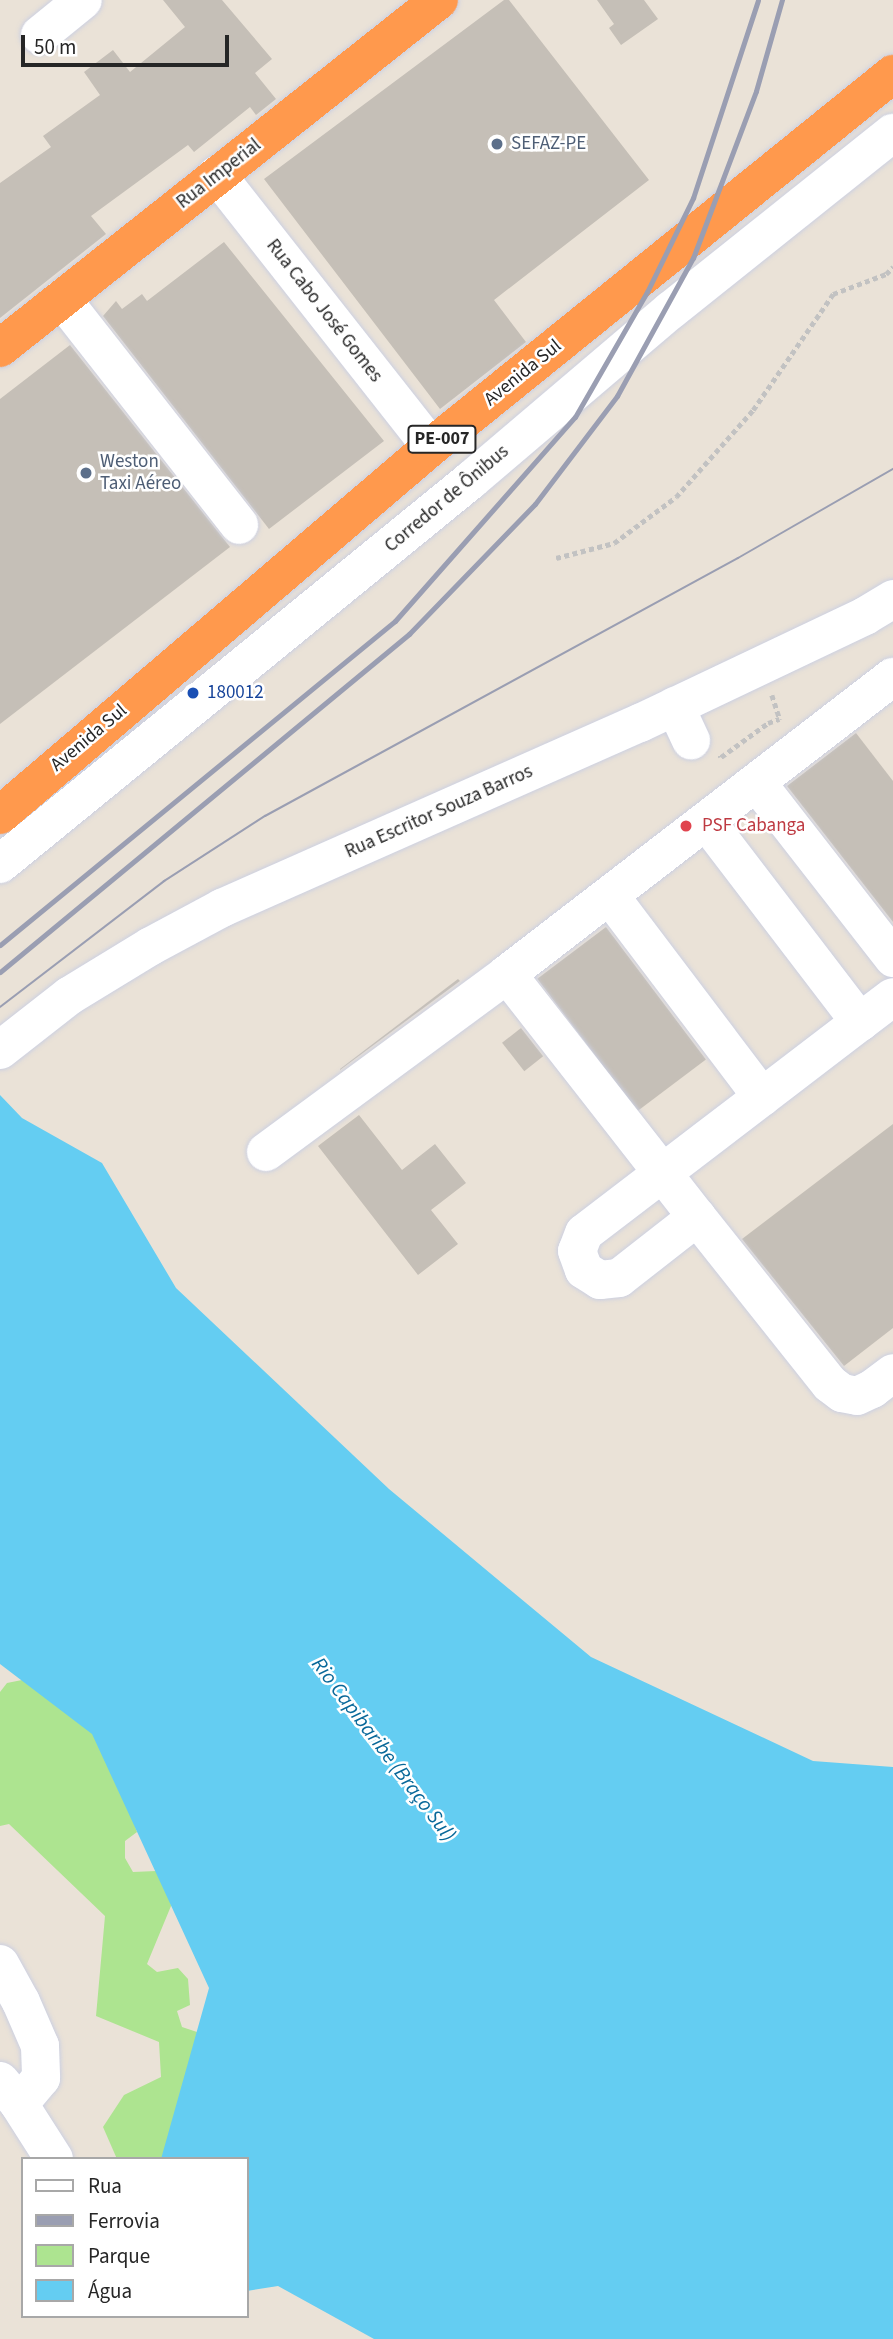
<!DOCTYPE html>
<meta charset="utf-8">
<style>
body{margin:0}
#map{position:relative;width:893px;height:2339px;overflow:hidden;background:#eae2d7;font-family:"Source Sans 3",sans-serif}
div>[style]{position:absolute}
.green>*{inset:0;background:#ade490}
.water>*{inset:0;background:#64cdf2}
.building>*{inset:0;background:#c5bfb7;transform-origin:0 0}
.path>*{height:4.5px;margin-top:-2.25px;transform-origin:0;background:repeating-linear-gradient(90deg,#c2c2c2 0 5px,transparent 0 8.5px)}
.roads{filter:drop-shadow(0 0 2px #ccd0e1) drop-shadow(0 0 2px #ccd0e1)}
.minor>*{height:38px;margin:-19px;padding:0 19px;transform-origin:19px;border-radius:19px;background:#fff}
.highway>*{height:38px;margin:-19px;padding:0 19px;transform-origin:19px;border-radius:19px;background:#ff994d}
.tram>*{height:2px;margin:-1px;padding:0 1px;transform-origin:1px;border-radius:1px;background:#9a9eb2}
.rail>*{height:5px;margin:-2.5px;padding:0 2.5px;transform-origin:2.5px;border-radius:2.5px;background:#9a9eb2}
.dots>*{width:19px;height:19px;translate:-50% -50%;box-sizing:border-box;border:4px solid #fff;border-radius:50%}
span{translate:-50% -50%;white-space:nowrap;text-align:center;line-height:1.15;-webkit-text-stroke:5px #fff;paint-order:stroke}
.shield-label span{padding:2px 5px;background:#fff;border:2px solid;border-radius:5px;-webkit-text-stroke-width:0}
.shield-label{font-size:18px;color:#262626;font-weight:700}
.service-label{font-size:19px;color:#4e5e75}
.left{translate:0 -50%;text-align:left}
.street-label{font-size:19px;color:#262626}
.transit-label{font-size:19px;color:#164399}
.health-label{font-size:19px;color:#be3a42}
.water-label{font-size:21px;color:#086899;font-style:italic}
.legend{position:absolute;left:21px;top:2157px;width:228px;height:161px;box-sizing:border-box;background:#fff;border:2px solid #a8a8a8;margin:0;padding:9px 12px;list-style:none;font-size:21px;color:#262626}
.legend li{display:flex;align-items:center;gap:14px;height:35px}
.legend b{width:35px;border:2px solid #a8a8a8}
.scale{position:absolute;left:21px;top:35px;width:208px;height:32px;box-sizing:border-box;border:4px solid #262626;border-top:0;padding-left:9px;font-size:21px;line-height:24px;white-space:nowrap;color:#262626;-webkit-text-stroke:5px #fff;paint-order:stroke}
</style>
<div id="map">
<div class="green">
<i style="clip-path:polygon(22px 1680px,92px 1701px,137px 1832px,125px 1841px,125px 1858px,133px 1872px,156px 1871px,169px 1888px,171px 1906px,147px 1964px,157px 1972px,178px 1968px,188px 1979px,190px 2005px,177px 2011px,182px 2027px,197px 2032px,201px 2047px,173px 2159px,117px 2159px,103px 2127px,124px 2095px,161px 2077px,159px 2042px,96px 2016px,105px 1916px,9px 1824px,0 1826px,0 1692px,7px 1683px)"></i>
</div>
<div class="water">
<i style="clip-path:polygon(0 1095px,22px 1118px,102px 1163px,176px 1288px,389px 1489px,591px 1657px,813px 1761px,893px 1767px,893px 2339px,374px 2339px,278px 2286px,247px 2291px,247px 2159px,161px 2159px,209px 1988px,92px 1734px,0 1664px)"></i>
</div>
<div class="building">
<i style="clip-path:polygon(163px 0,222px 0,272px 59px,255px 73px,276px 99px,256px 115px,250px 107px,194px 152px,188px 145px,91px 216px,106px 234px,0 318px,0 183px,51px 147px,43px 136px,100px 95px,84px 72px,113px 50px,130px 72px,185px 27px)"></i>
<i style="clip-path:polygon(504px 0,509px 0,649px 180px,494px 300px,526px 342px,440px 409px,264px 179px)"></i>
<i style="clip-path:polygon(597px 0,644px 0,658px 19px,621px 45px,609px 28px,614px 24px)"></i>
<i style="clip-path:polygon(224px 242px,384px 441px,269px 529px,103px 316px,116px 301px,122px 309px,142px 294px,147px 301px)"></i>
<i style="clip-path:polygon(70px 345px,230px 547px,0 724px,0 399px)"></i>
<i style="clip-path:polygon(856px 733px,893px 781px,893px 922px,787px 786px)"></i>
<i style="left:606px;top:927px;width:166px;height:86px;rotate:53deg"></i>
<i style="clip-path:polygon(458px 979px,460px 981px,340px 1070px,340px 1069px)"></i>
<i style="left:521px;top:1028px;width:36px;height:24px;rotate:52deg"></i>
<i style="clip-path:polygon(359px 1115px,402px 1170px,435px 1144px,466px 1183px,431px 1210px,458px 1244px,418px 1275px,318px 1146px)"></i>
<i style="clip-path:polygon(893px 1124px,893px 1328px,844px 1366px,742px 1239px)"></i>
</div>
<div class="path">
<i style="left:556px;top:558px;width:60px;rotate:-14.5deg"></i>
<i style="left:614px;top:543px;width:77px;rotate:-36.6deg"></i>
<i style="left:676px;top:497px;width:116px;rotate:-48.5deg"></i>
<i style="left:753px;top:410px;width:141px;rotate:-55.4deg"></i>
<i style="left:833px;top:294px;width:57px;rotate:-20.7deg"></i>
<i style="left:886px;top:274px;width:10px;rotate:-45deg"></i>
<i style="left:772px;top:695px;width:26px;rotate:72deg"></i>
<i style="left:720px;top:755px;width:2px;rotate:63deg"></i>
<i style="left:721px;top:757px;width:58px;rotate:-35.9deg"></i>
<i style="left:768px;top:723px;width:12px;rotate:-20deg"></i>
</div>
<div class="roads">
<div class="minor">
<i style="left:40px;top:35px;width:55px;rotate:-39.1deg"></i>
<i style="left:217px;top:175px;width:346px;rotate:51.8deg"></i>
<i style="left:62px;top:299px;width:287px;rotate:51.9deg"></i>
<i style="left:675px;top:706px;width:38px;rotate:65deg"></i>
<i style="left:757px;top:783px;width:222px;rotate:52.1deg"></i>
<i style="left:707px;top:822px;width:252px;rotate:52.6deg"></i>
<i style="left:860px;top:1022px;width:347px;rotate:142.6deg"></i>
<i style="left:584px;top:1233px;width:19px;rotate:111deg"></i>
<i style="left:577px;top:1251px;width:20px;rotate:70deg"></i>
<i style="left:584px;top:1270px;width:19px;rotate:32deg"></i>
<i style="left:600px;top:1280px;width:19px;rotate:-6deg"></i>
<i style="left:619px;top:1278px;width:99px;rotate:-38deg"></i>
<i style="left:697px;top:1217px;width:213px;rotate:51.5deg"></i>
<i style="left:830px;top:1384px;width:15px;rotate:37deg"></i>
<i style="left:842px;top:1393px;width:15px;rotate:11deg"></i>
<i style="left:857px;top:1396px;width:17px;rotate:-25deg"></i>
<i style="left:872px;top:1389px;width:26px;rotate:-37deg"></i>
<i style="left:0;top:864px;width:608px;rotate:-39.19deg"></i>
<i style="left:471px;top:480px;width:262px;rotate:-40.4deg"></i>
<i style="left:671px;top:310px;width:284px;rotate:-38.6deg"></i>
<i style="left:610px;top:896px;width:252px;rotate:52.9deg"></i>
<i style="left:507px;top:974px;width:308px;rotate:52deg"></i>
<i style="left:860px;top:1022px;width:41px;rotate:-37.1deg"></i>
<i style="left:0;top:1050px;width:88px;rotate:-38deg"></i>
<i style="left:69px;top:996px;width:96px;rotate:-31.4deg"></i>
<i style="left:151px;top:946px;width:81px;rotate:-28.2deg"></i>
<i style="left:222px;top:908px;width:457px;rotate:-23.9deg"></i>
<i style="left:640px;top:723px;width:249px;rotate:-25.4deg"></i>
<i style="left:865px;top:616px;width:33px;rotate:-31deg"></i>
<i style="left:266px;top:1152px;width:300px;rotate:-36.4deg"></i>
<i style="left:507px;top:974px;width:487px;rotate:-37.6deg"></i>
<i style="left:0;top:1964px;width:43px;rotate:61.1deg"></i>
<i style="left:21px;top:2002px;width:48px;rotate:66.6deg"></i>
<i style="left:40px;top:2046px;width:32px;rotate:88deg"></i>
<i style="left:41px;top:2078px;width:34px;rotate:130deg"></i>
<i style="left:0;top:2081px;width:30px;rotate:50deg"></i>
<i style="left:19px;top:2104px;width:65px;rotate:57.5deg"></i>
</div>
<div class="highway">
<i style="left:0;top:348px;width:560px;rotate:-38.4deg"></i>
<i style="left:0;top:815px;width:567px;rotate:-40.49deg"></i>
<i style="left:431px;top:447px;width:594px;rotate:-38.92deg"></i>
</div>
</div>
<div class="tram">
<i style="left:0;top:1007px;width:207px;rotate:-37.5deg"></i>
<i style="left:164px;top:881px;width:120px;rotate:-32.8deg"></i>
<i style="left:265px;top:816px;width:539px;rotate:-28.61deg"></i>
<i style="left:738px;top:558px;width:179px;rotate:-29.9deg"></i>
</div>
<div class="rail">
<i style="left:0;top:945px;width:511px;rotate:-39.36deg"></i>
<i style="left:395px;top:621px;width:272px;rotate:-48.6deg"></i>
<i style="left:575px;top:417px;width:144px;rotate:-60.1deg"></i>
<i style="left:647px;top:292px;width:105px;rotate:-63.9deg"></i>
<i style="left:693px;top:198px;width:208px;rotate:-71.8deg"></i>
<i style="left:0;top:972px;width:531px;rotate:-39.57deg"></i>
<i style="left:409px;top:634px;width:181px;rotate:-45.9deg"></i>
<i style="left:535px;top:504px;width:136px;rotate:-52.8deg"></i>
<i style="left:617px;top:396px;width:158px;rotate:-61.2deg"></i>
<i style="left:693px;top:258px;width:178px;rotate:-69.3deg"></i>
<i style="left:756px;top:91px;width:95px;rotate:-74.1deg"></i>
</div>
<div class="dots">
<i style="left:497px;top:144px;background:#5c6f8a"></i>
<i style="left:86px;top:473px;background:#5c6f8a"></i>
<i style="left:193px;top:693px;background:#1a4fb4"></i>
<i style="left:686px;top:826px;background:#e0444e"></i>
</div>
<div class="shield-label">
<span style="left:442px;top:439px">PE-007</span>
</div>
<div class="service-label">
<span class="left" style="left:511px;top:144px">SEFAZ-PE</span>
<span class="left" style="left:100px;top:473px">Weston<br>Taxi Aéreo</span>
</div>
<div class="street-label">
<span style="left:219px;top:174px;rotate:-38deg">Rua Imperial</span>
<span style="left:324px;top:311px;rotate:52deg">Rua Cabo José Gomes</span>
<span style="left:523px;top:373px;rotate:-39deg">Avenida Sul</span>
<span style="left:447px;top:499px;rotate:-40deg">Corredor de Ônibus</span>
<span style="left:89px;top:738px;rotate:-40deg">Avenida Sul</span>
<span style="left:439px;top:812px;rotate:-24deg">Rua Escritor Souza Barros</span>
</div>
<div class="transit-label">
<span class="left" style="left:207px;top:693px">180012</span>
</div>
<div class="health-label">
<span class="left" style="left:702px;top:826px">PSF Cabanga</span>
</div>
<div class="water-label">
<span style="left:384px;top:1749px;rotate:53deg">Rio Capibaribe (Braço Sul)</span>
</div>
<ul class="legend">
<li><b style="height:9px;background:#fff"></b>Rua</li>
<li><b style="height:9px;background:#9a9eb2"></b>Ferrovia</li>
<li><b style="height:19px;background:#ade490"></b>Parque</li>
<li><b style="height:19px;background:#64cdf2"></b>Água</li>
</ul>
<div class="scale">50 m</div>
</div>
